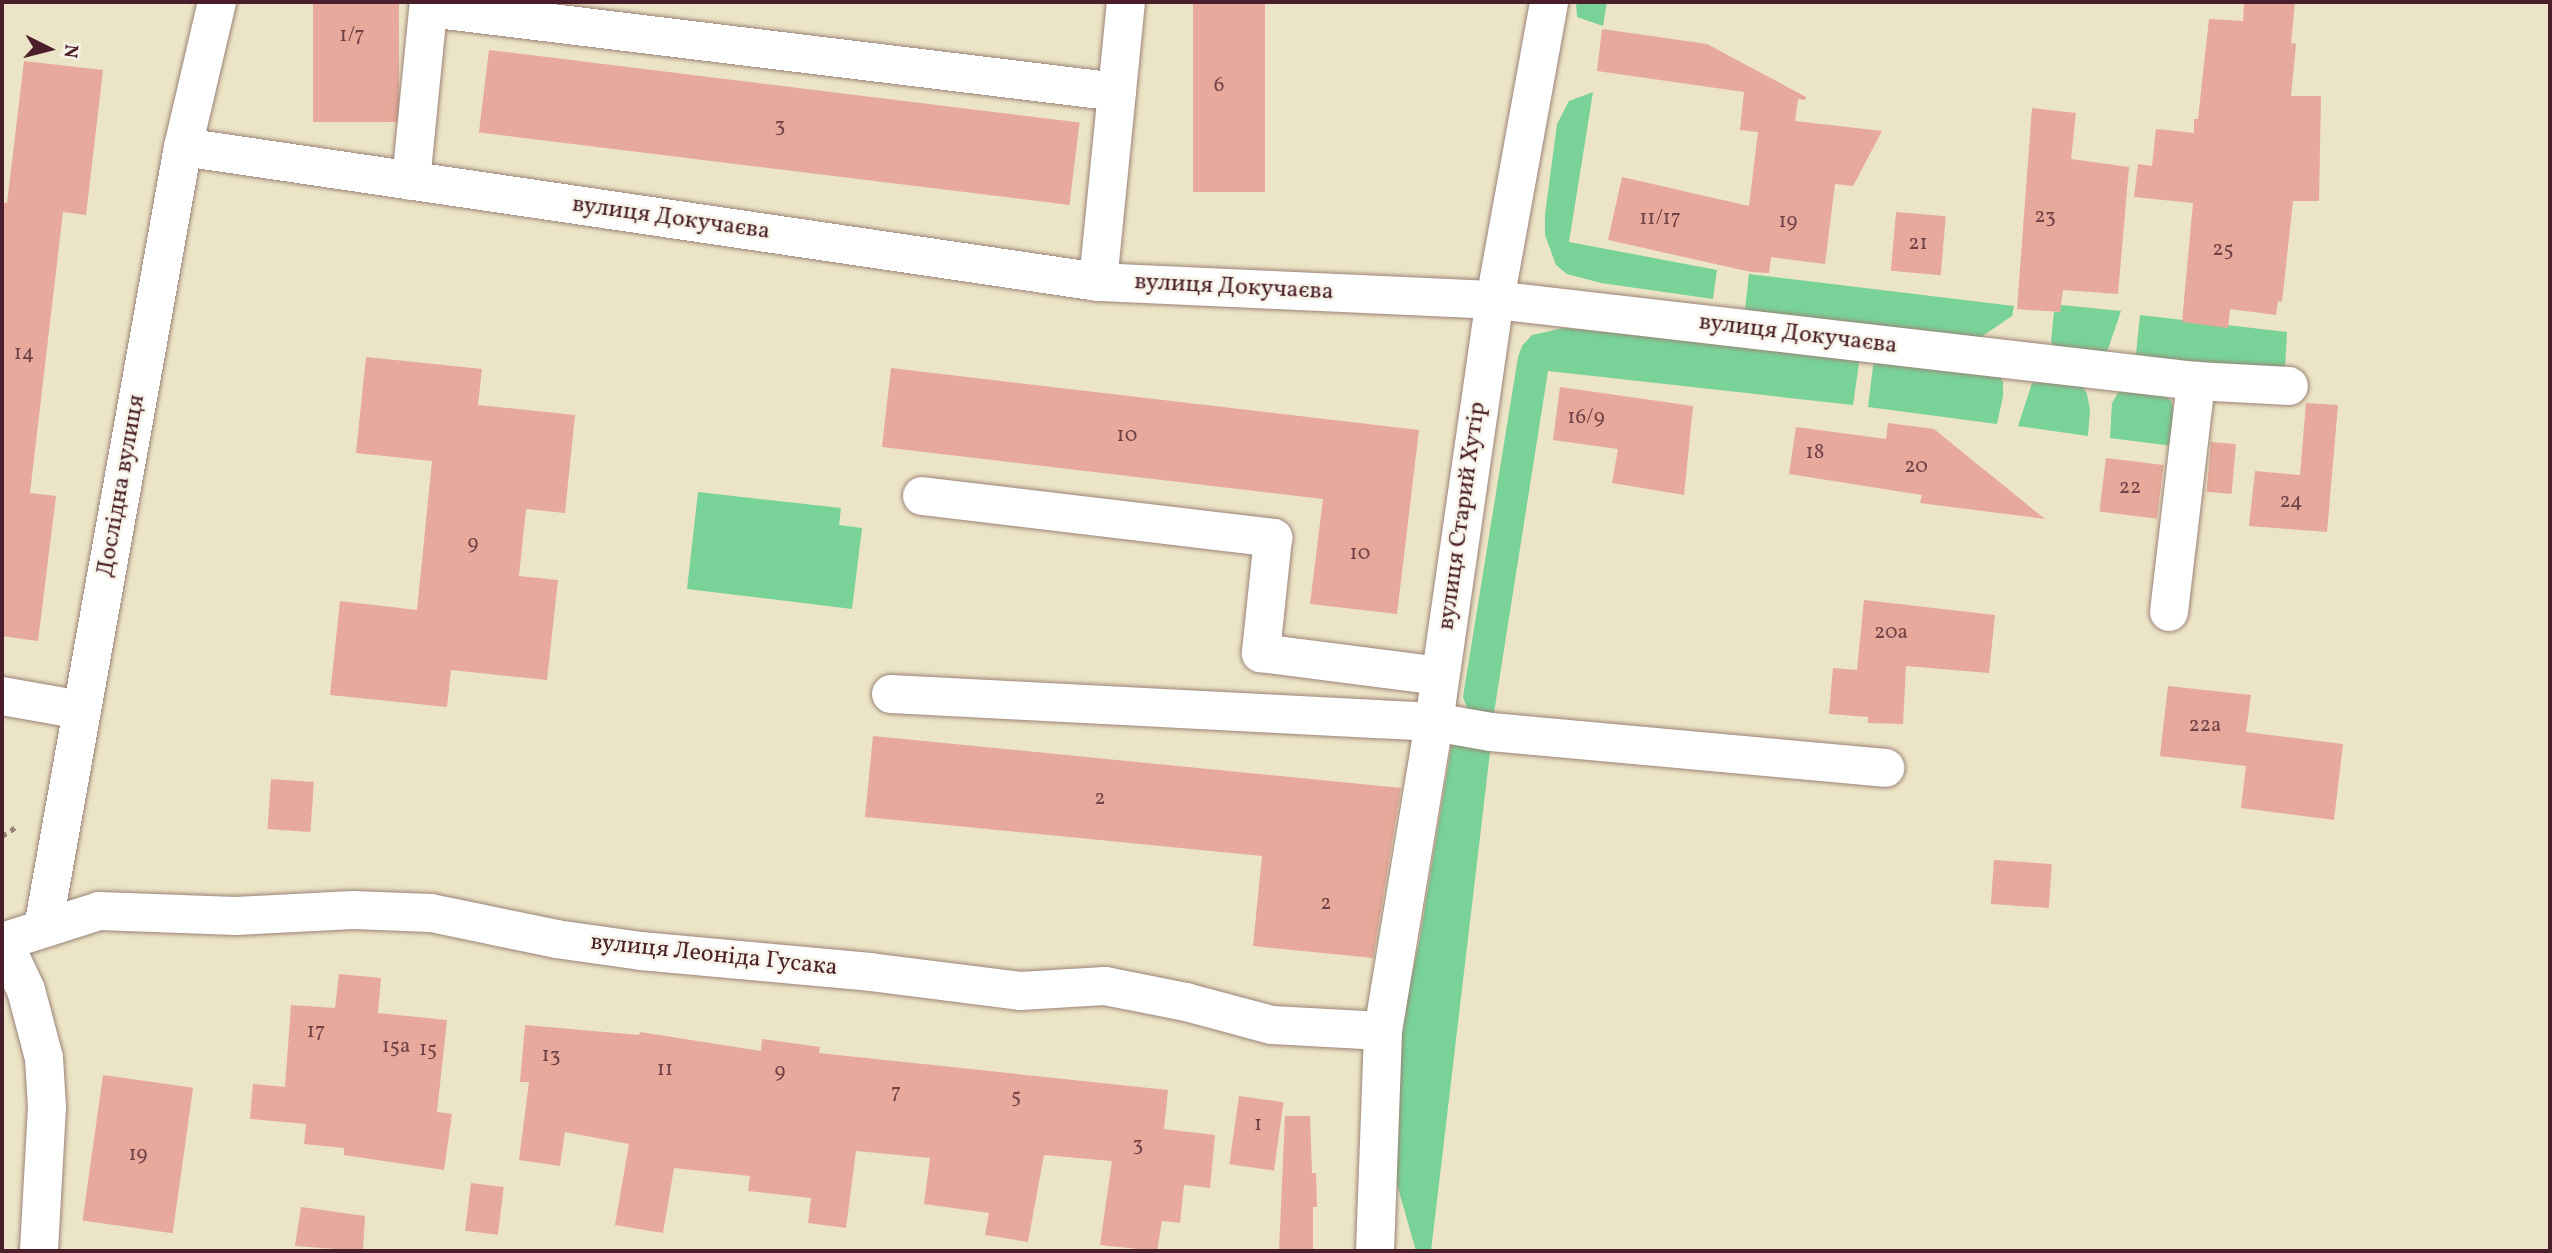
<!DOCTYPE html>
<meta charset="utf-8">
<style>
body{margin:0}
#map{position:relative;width:2552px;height:1253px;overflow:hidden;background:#ece4c6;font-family:Vollkorn,serif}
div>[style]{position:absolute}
.green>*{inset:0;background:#79d298}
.building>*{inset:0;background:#e6a99b;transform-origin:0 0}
.path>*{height:4.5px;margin-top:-2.25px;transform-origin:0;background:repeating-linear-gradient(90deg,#9b8278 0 5px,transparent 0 10px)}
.roads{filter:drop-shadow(0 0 2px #9b8278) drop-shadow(0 0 2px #9b8278)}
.minor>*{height:38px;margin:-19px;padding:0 19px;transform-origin:19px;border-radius:19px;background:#fff}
span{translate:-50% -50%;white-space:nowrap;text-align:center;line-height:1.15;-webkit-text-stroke:5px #f7f3e8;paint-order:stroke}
.number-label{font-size:21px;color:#714247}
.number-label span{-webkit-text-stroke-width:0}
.street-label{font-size:24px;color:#4a1f2b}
.frame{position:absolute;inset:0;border:4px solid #4a1f2b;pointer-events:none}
.north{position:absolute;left:14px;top:14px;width:70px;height:70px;-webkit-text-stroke:5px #f7f3e8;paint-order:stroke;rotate:96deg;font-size:19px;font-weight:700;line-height:28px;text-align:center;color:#4a1f2b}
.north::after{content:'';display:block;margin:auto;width:24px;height:32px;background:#4a1f2b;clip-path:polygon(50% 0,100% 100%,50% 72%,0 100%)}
</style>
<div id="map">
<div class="green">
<i style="clip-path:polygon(1576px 2px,1607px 2px,1603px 26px,1577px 17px)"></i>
<i style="clip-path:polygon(1593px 92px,1569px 242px,1717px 270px,1713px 299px,1601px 283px,1567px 274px,1556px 265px,1545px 235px,1545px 215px,1557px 124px,1569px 101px)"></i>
<i style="clip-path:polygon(1749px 274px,2014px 306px,2012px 316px,1978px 339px,1745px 310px)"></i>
<i style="clip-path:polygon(2061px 305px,2121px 311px,2106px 355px,2054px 350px,2051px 341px,2054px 312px,2060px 312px)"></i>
<i style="clip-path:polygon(2140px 315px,2287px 332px,2285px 370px,2141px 359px,2136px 354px)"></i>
<i style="clip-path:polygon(1564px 328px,1860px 356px,1853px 405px,1548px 371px,1493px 719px,1468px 710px,1463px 697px,1518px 357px,1522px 346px,1532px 335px)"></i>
<i style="clip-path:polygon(1874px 358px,1997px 372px,2003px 382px,2003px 396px,1997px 424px,1868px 407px)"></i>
<i style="clip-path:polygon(2047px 381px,2081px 384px,2087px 394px,2090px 410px,2088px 436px,2018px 426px,2032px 383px)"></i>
<i style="clip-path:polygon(2119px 391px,2161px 393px,2171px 401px,2175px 412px,2173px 446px,2110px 438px,2112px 403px)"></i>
<i style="clip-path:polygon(698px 492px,841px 508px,839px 525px,862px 528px,852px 609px,687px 589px)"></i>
<i style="clip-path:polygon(1452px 742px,1491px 744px,1431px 1251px,1416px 1251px,1392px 1167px,1403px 1015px,1419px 943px)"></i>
</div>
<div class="building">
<i style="left:313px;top:2px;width:86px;height:120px"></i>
<i style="left:1193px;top:2px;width:72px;height:190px"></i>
<i style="clip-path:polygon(2244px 2px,2295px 2px,2291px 43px,2296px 44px,2291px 96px,2321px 96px,2319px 201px,2293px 201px,2282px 302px,2278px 301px,2276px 315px,2230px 309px,2228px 328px,2182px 322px,2193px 203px,2134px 197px,2138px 164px,2152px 166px,2156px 129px,2194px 133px,2194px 119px,2198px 119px,2209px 19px,2243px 21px)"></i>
<i style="clip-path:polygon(1602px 29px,1707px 44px,1806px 97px,1805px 100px,1798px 99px,1795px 121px,1882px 131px,1853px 186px,1835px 184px,1825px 264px,1771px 257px,1769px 273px,1751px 272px,1608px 240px,1622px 177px,1749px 206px,1758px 132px,1740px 130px,1744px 92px,1597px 71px)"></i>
<i style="left:489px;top:50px;width:595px;height:83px;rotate:7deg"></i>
<i style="clip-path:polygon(24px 61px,103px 70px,86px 215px,63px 212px,30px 493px,56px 496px,38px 641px,2px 636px,2px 203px,7px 203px)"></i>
<i style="clip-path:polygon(2032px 108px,2076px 113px,2071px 159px,2129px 167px,2118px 294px,2063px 290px,2060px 312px,2017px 309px)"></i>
<i style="left:1896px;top:212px;width:50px;height:59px;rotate:5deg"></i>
<i style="clip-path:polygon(366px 357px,482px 369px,478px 405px,575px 415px,565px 513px,526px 509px,519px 576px,558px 580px,547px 680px,451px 670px,447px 707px,330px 695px,340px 601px,417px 610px,432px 461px,356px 453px)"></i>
<i style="clip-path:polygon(891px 368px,1419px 430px,1397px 614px,1310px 604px,1323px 499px,882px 447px)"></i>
<i style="clip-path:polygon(1560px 387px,1693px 406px,1684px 495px,1612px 483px,1618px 449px,1553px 440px)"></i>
<i style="clip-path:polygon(2306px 403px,2338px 405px,2327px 532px,2249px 526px,2255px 471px,2300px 475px)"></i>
<i style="clip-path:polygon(1888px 423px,1934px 429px,2045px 519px,1920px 503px,1922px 495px,1789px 474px,1796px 427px,1886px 439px)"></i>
<i style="left:2211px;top:442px;width:25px;height:50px;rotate:5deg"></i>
<i style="left:2106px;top:458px;width:58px;height:54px;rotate:7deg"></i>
<i style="clip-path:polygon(1864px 600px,1995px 615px,1989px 673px,1906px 666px,1903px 724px,1868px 723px,1868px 717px,1829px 714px,1833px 668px,1857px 670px)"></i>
<i style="clip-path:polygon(2168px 686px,2251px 695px,2246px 732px,2343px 744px,2334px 820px,2241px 808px,2246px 766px,2160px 756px)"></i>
<i style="clip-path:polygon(873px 736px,1401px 788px,1373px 958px,1253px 946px,1262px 856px,865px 817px)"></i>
<i style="left:271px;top:779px;width:43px;height:50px;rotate:4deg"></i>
<i style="left:1994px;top:860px;width:58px;height:44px;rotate:4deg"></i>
<i style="clip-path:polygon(339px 974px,381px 978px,378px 1013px,447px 1020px,437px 1112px,452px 1114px,444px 1170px,344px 1155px,344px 1148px,304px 1144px,306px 1124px,250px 1119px,253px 1084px,285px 1087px,291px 1005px,335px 1008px)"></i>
<i style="clip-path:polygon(525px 1025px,639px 1035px,640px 1032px,761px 1051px,762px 1039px,820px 1047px,819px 1053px,1168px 1090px,1164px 1129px,1215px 1135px,1210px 1188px,1184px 1185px,1180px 1223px,1162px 1221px,1157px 1251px,1100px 1245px,1112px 1161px,1044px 1155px,1028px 1242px,985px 1235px,989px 1213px,924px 1204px,930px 1158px,856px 1151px,846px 1228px,808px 1223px,811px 1198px,748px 1191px,750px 1176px,674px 1168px,663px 1233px,615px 1225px,629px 1144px,565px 1132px,560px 1166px,519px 1160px,529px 1082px,520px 1082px)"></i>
<i style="left:103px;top:1075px;width:91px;height:147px;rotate:8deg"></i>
<i style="left:1239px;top:1096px;width:45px;height:69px;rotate:8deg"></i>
<i style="clip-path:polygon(1285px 1116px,1310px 1116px,1312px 1173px,1316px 1173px,1317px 1207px,1313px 1207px,1313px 1251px,1279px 1251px)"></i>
<i style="left:471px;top:1183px;width:33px;height:48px;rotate:7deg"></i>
<i style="clip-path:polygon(301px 1207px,365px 1216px,363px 1251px,295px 1246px)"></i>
</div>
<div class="path">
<i style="left:2px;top:836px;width:20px;rotate:-33deg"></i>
</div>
<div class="roads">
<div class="minor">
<i style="left:429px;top:8px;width:693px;rotate:6.96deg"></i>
<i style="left:183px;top:147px;width:925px;rotate:8.39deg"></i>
<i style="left:1098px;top:282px;width:397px;rotate:2.6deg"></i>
<i style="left:1495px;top:300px;width:706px;rotate:6.59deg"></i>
<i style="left:2196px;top:381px;width:93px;rotate:3.1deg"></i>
<i style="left:411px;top:181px;width:180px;rotate:-84.3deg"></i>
<i style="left:1098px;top:282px;width:281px;rotate:-84.3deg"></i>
<i style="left:922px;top:496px;width:354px;rotate:6.8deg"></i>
<i style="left:1273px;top:538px;width:116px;rotate:96deg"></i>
<i style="left:1261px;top:653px;width:180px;rotate:7.3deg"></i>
<i style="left:2169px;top:612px;width:233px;rotate:-83.3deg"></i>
<i style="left:891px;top:694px;width:544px;rotate:2.95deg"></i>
<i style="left:1434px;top:722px;width:58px;rotate:10deg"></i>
<i style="left:1491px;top:732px;width:396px;rotate:5.2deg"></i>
<i style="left:2px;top:696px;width:80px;rotate:10deg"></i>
<i style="left:43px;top:928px;width:793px;rotate:-79.84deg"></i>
<i style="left:183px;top:147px;width:149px;rotate:-76.8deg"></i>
<i style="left:3px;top:941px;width:54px;rotate:64.9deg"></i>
<i style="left:26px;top:990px;width:70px;rotate:75.2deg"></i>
<i style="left:44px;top:1058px;width:49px;rotate:86.5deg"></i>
<i style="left:47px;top:1107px;width:144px;rotate:93.2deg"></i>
<i style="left:2px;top:942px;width:102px;rotate:-17.7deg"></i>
<i style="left:99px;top:911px;width:137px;rotate:2.1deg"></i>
<i style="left:236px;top:916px;width:117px;rotate:-2.9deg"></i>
<i style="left:353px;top:910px;width:78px;rotate:2.2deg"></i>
<i style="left:431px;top:913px;width:128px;rotate:11.7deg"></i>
<i style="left:556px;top:939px;width:86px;rotate:8deg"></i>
<i style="left:641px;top:951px;width:230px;rotate:5.2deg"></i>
<i style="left:870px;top:972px;width:151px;rotate:7.2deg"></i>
<i style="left:1020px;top:991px;width:85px;rotate:-3.4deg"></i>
<i style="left:1105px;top:986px;width:83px;rotate:11.2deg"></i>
<i style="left:1186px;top:1002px;width:89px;rotate:15deg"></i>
<i style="left:1272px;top:1025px;width:111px;rotate:3.1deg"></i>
<i style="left:1375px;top:1251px;width:220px;rotate:-87.9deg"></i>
<i style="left:1383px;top:1031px;width:313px;rotate:-80.6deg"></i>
<i style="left:1434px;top:722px;width:426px;rotate:-81.8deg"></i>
<i style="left:1495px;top:300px;width:303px;rotate:-79.7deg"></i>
</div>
</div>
<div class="number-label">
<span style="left:352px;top:36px">1/7</span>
<span style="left:1219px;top:86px">6</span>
<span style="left:780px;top:126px">3</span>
<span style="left:2045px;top:217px">23</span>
<span style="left:1660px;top:219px">11/17</span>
<span style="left:1788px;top:222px">19</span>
<span style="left:1918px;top:244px">21</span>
<span style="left:2223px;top:250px">25</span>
<span style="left:24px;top:354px">14</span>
<span style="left:1586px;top:418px">16/9</span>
<span style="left:1127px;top:436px">10</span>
<span style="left:1815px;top:453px">18</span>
<span style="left:1916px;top:467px">20</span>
<span style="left:2130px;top:488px">22</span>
<span style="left:2291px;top:502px">24</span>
<span style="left:473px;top:544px">9</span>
<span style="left:1360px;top:554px">10</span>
<span style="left:1891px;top:633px">20а</span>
<span style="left:2205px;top:726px">22а</span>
<span style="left:1100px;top:799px">2</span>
<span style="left:1326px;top:904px">2</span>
<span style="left:316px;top:1032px">17</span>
<span style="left:396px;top:1047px">15а</span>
<span style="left:428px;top:1050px">15</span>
<span style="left:551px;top:1056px">13</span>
<span style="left:665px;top:1070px">11</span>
<span style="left:780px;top:1072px">9</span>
<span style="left:896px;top:1093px">7</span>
<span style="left:1016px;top:1097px">5</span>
<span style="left:1258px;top:1125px">1</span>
<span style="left:1138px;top:1145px">3</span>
<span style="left:138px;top:1155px">19</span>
</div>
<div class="street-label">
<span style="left:671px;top:219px;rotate:8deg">вулиця Докучаєва</span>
<span style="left:1234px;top:288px;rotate:3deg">вулиця Докучаєва</span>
<span style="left:1798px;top:335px;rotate:7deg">вулиця Докучаєва</span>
<span style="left:122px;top:486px;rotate:-80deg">Дослідна вулиця</span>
<span style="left:1463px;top:516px;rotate:-82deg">вулиця Старий Хутір</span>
<span style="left:714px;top:956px;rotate:6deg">вулиця Леоніда Гусака</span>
</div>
<div class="frame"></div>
<div class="north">N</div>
</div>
